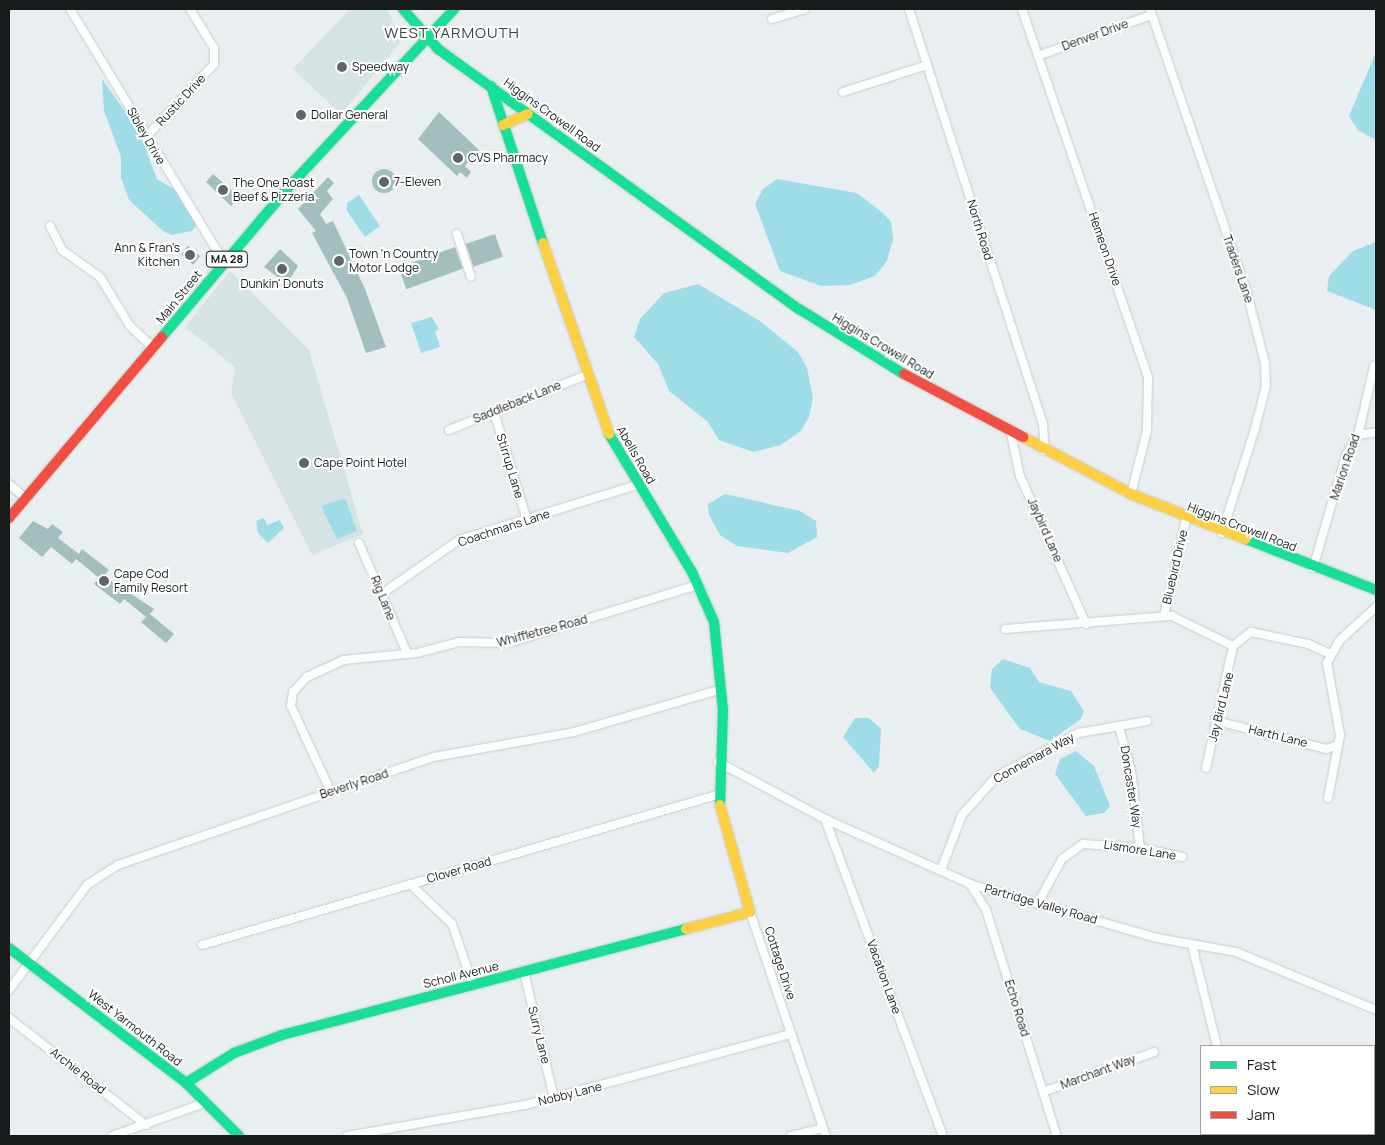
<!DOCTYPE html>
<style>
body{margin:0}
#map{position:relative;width:1385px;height:1145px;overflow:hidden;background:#e9eff0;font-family:Manrope,sans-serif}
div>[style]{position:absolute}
.built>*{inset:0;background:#d5e3e5}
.green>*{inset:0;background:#9edde8}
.building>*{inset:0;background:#a2bfbe;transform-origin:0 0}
.round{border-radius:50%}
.roads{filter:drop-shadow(0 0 1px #c7cbcc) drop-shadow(0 0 1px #c7cbcc)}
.street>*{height:8px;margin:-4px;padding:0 4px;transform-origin:4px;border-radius:4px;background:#fcfdfd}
.fast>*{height:10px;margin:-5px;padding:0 5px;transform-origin:5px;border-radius:5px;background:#16e098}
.slow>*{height:10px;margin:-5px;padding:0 5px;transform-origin:5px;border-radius:5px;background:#ffcf43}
.jam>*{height:10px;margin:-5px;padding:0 5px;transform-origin:5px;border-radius:5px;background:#f24e42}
.dots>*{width:14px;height:14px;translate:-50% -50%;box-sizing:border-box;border:2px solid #fff;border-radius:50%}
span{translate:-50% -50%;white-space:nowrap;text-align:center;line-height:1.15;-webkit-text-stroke:4px #fff;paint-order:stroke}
.shield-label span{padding:1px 4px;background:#fff;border:1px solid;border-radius:4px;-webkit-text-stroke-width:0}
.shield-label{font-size:11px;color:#171b1b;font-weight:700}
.street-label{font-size:12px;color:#171b1b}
.poi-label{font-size:12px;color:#171b1b}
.left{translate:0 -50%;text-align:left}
.right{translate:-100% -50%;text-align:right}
.quarter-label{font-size:15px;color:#373f41;letter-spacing:1px}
.frame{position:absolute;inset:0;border:10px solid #171b1b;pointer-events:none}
.legend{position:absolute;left:1200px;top:1045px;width:175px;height:90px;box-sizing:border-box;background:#fff;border:1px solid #a2a4a4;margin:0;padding:6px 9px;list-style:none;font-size:15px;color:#171b1b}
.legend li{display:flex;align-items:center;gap:10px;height:25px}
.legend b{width:25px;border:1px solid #a2a4a4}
</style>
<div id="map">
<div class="built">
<i style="clip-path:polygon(350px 9px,388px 9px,400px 43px,341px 114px,293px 69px)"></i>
<i style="clip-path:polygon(230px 271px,309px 350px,363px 534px,312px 555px,231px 393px,235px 367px,185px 327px)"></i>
</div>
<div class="green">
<i style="clip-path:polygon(1376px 52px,1376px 140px,1358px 130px,1349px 116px)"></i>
<i style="clip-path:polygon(102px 79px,139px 131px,157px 179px,174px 189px,190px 208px,197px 224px,192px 231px,172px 235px,163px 231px,129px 200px,121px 178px,121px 157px,104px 111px)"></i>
<i style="clip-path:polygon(777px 179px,857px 193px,883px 213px,891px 222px,893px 239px,887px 261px,875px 276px,850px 285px,821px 286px,780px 271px,755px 204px,763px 189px)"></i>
<i style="clip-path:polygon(359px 195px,380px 226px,365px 237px,347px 211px,347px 203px)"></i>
<i style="clip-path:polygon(1376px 242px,1376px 310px,1327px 291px,1329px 276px,1353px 251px)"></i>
<i style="clip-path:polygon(698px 284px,760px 321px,798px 352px,807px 368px,813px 397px,809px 417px,801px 431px,781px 445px,753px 452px,719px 440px,708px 422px,669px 391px,658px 364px,634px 337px,640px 319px,664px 293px)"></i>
<i style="clip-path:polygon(432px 317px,439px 330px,435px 331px,440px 347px,421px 353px,411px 323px)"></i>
<i style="clip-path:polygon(725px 494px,800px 511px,816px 521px,817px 537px,788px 553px,737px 546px,720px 535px,709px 515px,708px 504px)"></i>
<i style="clip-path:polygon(345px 498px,357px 531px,337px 539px,321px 506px)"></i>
<i style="clip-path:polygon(264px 518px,267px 525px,280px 520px,284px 528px,268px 543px,258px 533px,256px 521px)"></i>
<i style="clip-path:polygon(1003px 659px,1030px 668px,1039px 682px,1071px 691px,1084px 711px,1081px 719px,1050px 741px,1020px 729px,990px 688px,992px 669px)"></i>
<i style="clip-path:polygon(855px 718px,869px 718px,881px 729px,879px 766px,874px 773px,843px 737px)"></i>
<i style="clip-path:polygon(1076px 751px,1094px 766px,1110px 806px,1104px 813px,1086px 816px,1055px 774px,1060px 759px)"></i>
</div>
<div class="building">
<i style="clip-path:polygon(439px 112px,479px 150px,465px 166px,471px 172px,467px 178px,460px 172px,457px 176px,418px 139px)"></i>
<i class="round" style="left:372px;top:169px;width:24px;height:24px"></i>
<i style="clip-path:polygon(213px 174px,240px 197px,231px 206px,206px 182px)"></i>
<i style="clip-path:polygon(328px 177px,334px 183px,327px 191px,333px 199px,320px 214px,326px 224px,333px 221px,365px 289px,386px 347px,366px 353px,347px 298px,312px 233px,316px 231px,298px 209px)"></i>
<i style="left:495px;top:234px;width:24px;height:31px;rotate:71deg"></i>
<i style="left:188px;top:246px;width:16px;height:11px;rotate:40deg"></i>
<i style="left:455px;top:247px;width:23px;height:60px;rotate:70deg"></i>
<i style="clip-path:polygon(280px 249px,298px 266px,287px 284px,264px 267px)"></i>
<i style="clip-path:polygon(33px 521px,48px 529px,52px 524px,63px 532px,58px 538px,79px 554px,82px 549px,109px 570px,104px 576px,154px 609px,150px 614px,174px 634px,166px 643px,141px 622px,146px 617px,124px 599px,120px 604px,94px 584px,99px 578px,76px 559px,72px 564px,51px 547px,42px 557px,19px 538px)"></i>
</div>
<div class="roads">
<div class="street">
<i style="left:70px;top:9px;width:296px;rotate:58.7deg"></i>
<i style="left:909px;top:9px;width:436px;rotate:72.1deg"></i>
<i style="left:1043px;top:424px;width:27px;rotate:86deg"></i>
<i style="left:1022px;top:9px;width:389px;rotate:71.1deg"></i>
<i style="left:1148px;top:377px;width:54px;rotate:91.1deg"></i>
<i style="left:1147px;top:431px;width:65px;rotate:104.3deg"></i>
<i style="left:1150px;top:9px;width:300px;rotate:71.1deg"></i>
<i style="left:1247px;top:293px;width:72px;rotate:75.6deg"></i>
<i style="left:1265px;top:363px;width:23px;rotate:88deg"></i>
<i style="left:1266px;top:386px;width:48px;rotate:104.6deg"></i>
<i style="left:1254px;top:432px;width:106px;rotate:107.6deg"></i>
<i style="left:772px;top:19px;width:34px;rotate:-17deg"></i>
<i style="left:1038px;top:56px;width:120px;rotate:-19.9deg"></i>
<i style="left:843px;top:92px;width:88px;rotate:-17.8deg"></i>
<i style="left:146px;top:137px;width:100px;rotate:-47deg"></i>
<i style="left:214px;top:64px;width:16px;rotate:-90deg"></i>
<i style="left:214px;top:48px;width:46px;rotate:-121.6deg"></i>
<i style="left:50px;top:226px;width:27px;rotate:63deg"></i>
<i style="left:62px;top:250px;width:47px;rotate:35.4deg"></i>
<i style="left:100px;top:277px;width:57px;rotate:58.5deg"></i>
<i style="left:130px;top:326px;width:33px;rotate:43deg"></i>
<i style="left:457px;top:234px;width:45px;rotate:72deg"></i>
<i style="left:494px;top:412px;width:113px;rotate:73deg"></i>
<i style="left:449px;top:430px;width:145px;rotate:-21.8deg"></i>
<i style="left:1011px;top:434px;width:43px;rotate:77.9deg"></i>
<i style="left:1020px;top:476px;width:162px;rotate:66deg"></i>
<i style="left:1358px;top:435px;width:18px;rotate:-9deg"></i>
<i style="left:9px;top:484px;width:23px;rotate:41deg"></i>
<i style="left:359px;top:543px;width:120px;rotate:66.4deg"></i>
<i style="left:1313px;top:568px;width:118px;rotate:-73.7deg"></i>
<i style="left:1346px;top:455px;width:23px;rotate:-59deg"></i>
<i style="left:1358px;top:435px;width:71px;rotate:-76.9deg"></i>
<i style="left:383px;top:593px;width:93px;rotate:-34.9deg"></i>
<i style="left:459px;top:540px;width:186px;rotate:-17.2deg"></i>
<i style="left:1164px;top:616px;width:99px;rotate:-77.2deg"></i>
<i style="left:1005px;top:629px;width:168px;rotate:-4.5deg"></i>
<i style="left:1172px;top:616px;width:68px;rotate:26.2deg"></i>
<i style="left:1233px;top:646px;width:23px;rotate:-38deg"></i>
<i style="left:1251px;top:632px;width:58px;rotate:11.9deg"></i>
<i style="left:1308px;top:644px;width:24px;rotate:24deg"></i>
<i style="left:1217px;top:721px;width:113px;rotate:14.4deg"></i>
<i style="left:1326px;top:749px;width:13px;rotate:-18deg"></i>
<i style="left:1119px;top:727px;width:45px;rotate:74.4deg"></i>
<i style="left:1131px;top:770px;width:79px;rotate:83.4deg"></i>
<i style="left:718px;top:762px;width:121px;rotate:28deg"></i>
<i style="left:825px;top:819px;width:159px;rotate:24.1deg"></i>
<i style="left:970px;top:884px;width:195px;rotate:16.1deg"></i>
<i style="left:1157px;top:938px;width:80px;rotate:10deg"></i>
<i style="left:1236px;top:952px;width:152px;rotate:22.5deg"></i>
<i style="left:1206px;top:768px;width:125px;rotate:-77.5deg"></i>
<i style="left:331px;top:792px;width:95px;rotate:-114.9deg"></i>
<i style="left:291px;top:706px;width:14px;rotate:-82deg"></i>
<i style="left:293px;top:692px;width:21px;rotate:-47deg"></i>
<i style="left:307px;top:677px;width:40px;rotate:-25deg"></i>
<i style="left:343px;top:660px;width:74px;rotate:-5.4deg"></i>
<i style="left:417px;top:653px;width:43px;rotate:-14.7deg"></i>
<i style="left:459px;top:642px;width:49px;rotate:1.2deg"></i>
<i style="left:508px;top:643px;width:199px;rotate:-17deg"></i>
<i style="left:1328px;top:798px;width:64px;rotate:-79.2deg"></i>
<i style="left:1340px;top:735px;width:73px;rotate:-100.2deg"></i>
<i style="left:1327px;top:663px;width:25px;rotate:-61deg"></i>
<i style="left:1339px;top:641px;width:50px;rotate:-42.6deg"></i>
<i style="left:825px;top:819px;width:338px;rotate:69.6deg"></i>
<i style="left:941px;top:870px;width:59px;rotate:-69.1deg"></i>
<i style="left:962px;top:815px;width:52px;rotate:-48.1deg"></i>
<i style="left:997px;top:776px;width:93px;rotate:-27.7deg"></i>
<i style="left:1079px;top:733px;width:69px;rotate:-10deg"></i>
<i style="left:410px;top:884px;width:58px;rotate:43.6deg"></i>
<i style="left:452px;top:924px;width:65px;rotate:71deg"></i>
<i style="left:970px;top:884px;width:31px;rotate:58deg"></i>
<i style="left:986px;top:910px;width:237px;rotate:72.6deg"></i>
<i style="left:1039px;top:901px;width:48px;rotate:-61.3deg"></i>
<i style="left:1062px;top:859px;width:26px;rotate:-36deg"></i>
<i style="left:1083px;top:844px;width:57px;rotate:4deg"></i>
<i style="left:1140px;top:848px;width:43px;rotate:12.1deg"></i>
<i style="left:750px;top:912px;width:237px;rotate:71.3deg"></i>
<i style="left:202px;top:945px;width:536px;rotate:-16.24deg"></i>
<i style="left:1192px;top:945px;width:104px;rotate:76.1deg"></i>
<i style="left:524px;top:972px;width:130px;rotate:76.6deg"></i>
<i style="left:9px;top:990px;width:131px;rotate:-53.4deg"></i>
<i style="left:87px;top:885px;width:37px;rotate:-33deg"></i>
<i style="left:118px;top:865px;width:334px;rotate:-18.9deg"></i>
<i style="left:434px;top:757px;width:142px;rotate:-10.1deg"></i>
<i style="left:574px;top:732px;width:154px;rotate:-16.2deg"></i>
<i style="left:9px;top:1018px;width:174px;rotate:38deg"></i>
<i style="left:1043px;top:1092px;width:118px;rotate:-19.8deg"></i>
<i style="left:112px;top:1136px;width:101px;rotate:-19.7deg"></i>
<i style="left:347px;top:1136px;width:181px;rotate:-9.9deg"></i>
<i style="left:525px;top:1105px;width:274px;rotate:-15deg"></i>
<i style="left:791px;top:1136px;width:32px;rotate:-14deg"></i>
</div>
<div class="fast">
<i style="left:403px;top:9px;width:53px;rotate:48.8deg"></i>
<i style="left:438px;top:49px;width:445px;rotate:35.8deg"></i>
<i style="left:799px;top:309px;width:123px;rotate:31.8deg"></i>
<i style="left:491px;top:86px;width:165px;rotate:71.7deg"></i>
<i style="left:162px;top:337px;width:194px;rotate:-49.8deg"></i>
<i style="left:287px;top:189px;width:246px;rotate:-47.1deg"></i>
<i style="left:609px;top:434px;width:161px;rotate:59deg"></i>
<i style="left:692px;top:572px;width:55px;rotate:66.3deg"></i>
<i style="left:714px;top:622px;width:88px;rotate:84.2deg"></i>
<i style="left:723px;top:710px;width:95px;rotate:91.8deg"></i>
<i style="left:1246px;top:539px;width:140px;rotate:21.4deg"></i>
<i style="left:9px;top:948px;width:223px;rotate:37.3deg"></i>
<i style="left:186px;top:1083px;width:75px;rotate:45deg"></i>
<i style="left:186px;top:1083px;width:57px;rotate:-32deg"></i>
<i style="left:234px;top:1053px;width:51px;rotate:-20.6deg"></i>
<i style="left:282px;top:1035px;width:418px;rotate:-14.7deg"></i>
</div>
<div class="slow">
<i style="left:503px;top:125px;width:27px;rotate:-24deg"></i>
<i style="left:543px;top:243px;width:202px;rotate:70.9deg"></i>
<i style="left:1023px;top:437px;width:122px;rotate:27.8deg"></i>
<i style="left:1131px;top:494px;width:123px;rotate:21.4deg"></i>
<i style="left:686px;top:929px;width:66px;rotate:-14.9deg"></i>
<i style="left:750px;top:912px;width:111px;rotate:-105.7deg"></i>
</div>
<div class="jam">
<i style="left:904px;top:374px;width:135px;rotate:27.9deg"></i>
<i style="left:9px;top:518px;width:237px;rotate:-49.8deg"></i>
</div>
</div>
<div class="dots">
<i style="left:342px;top:67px;background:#606566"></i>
<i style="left:301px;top:115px;background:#606566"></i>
<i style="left:458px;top:158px;background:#606566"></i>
<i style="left:384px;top:182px;background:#606566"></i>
<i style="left:223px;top:190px;background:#606566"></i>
<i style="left:190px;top:255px;background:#606566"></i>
<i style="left:339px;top:261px;background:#606566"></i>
<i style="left:282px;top:269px;background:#606566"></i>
<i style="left:304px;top:463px;background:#606566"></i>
<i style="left:104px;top:581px;background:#606566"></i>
</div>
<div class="shield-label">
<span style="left:227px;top:259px">MA 28</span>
</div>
<div class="street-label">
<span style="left:1095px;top:35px;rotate:-20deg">Denver Drive</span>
<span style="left:181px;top:100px;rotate:-47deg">Rustic Drive</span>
<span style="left:552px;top:115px;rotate:36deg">Higgins Crowell Road</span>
<span style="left:146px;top:136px;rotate:60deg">Sibley Drive</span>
<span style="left:980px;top:230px;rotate:73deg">North Road</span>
<span style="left:1105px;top:249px;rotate:71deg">Hemeon Drive</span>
<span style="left:1238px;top:269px;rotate:71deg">Traders Lane</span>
<span style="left:179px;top:297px;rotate:-51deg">Main Street</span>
<span style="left:883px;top:346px;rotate:31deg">Higgins Crowell Road</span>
<span style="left:517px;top:402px;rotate:-22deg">Saddleback Lane</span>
<span style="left:636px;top:455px;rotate:60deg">Abells Road</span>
<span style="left:510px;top:466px;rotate:73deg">Stirrup Lane</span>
<span style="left:1345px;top:467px;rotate:-71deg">Marion Road</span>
<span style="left:1242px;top:527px;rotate:21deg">Higgins Crowell Road</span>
<span style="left:504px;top:528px;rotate:-18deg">Coachmans Lane</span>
<span style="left:1045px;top:530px;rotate:66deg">Jaybird Lane</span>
<span style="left:1175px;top:567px;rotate:-77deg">Bluebird Drive</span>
<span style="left:383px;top:598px;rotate:68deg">Rig Lane</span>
<span style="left:542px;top:631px;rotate:-15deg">Whiffletree Road</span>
<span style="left:1221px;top:707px;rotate:-76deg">Jay Bird Lane</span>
<span style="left:1278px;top:736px;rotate:14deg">Harth Lane</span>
<span style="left:1034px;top:758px;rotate:-29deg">Connemara Way</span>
<span style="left:354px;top:784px;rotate:-18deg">Beverly Road</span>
<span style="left:1131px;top:787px;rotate:81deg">Doncaster Way</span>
<span style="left:1140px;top:850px;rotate:9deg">Lismore Lane</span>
<span style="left:459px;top:870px;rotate:-16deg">Clover Road</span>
<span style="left:1041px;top:904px;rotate:16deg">Partridge Valley Road</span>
<span style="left:780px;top:963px;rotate:72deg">Cottage Drive</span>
<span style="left:461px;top:975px;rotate:-14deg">Scholl Avenue</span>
<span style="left:884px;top:977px;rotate:70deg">Vacation Lane</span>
<span style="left:1017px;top:1008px;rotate:73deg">Echo Road</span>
<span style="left:135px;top:1028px;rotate:38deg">West Yarmouth Road</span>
<span style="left:539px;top:1035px;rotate:76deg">Surry Lane</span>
<span style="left:78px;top:1071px;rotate:38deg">Archie Road</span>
<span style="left:1098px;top:1072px;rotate:-20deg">Marchant Way</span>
<span style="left:570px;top:1094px;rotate:-14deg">Nobby Lane</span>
</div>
<div class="poi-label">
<span class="left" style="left:352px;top:67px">Speedway</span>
<span class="left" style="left:311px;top:115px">Dollar General</span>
<span class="left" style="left:468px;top:158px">CVS Pharmacy</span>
<span class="left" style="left:394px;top:182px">7-Eleven</span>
<span class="left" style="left:233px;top:190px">The One Roast<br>Beef &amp; Pizzeria</span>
<span class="right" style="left:180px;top:255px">Ann &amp; Fran's<br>Kitchen</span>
<span class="left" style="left:349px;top:261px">Town 'n Country<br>Motor Lodge</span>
<span style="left:282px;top:284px">Dunkin' Donuts</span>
<span class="left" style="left:314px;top:463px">Cape Point Hotel</span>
<span class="left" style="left:114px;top:581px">Cape Cod<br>Family Resort</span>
</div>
<div class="quarter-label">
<span style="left:452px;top:33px">WEST YARMOUTH</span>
</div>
<div class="frame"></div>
<ul class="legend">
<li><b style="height:6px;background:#16e098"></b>Fast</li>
<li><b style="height:6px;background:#ffcf43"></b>Slow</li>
<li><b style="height:6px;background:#f24e42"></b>Jam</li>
</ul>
</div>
